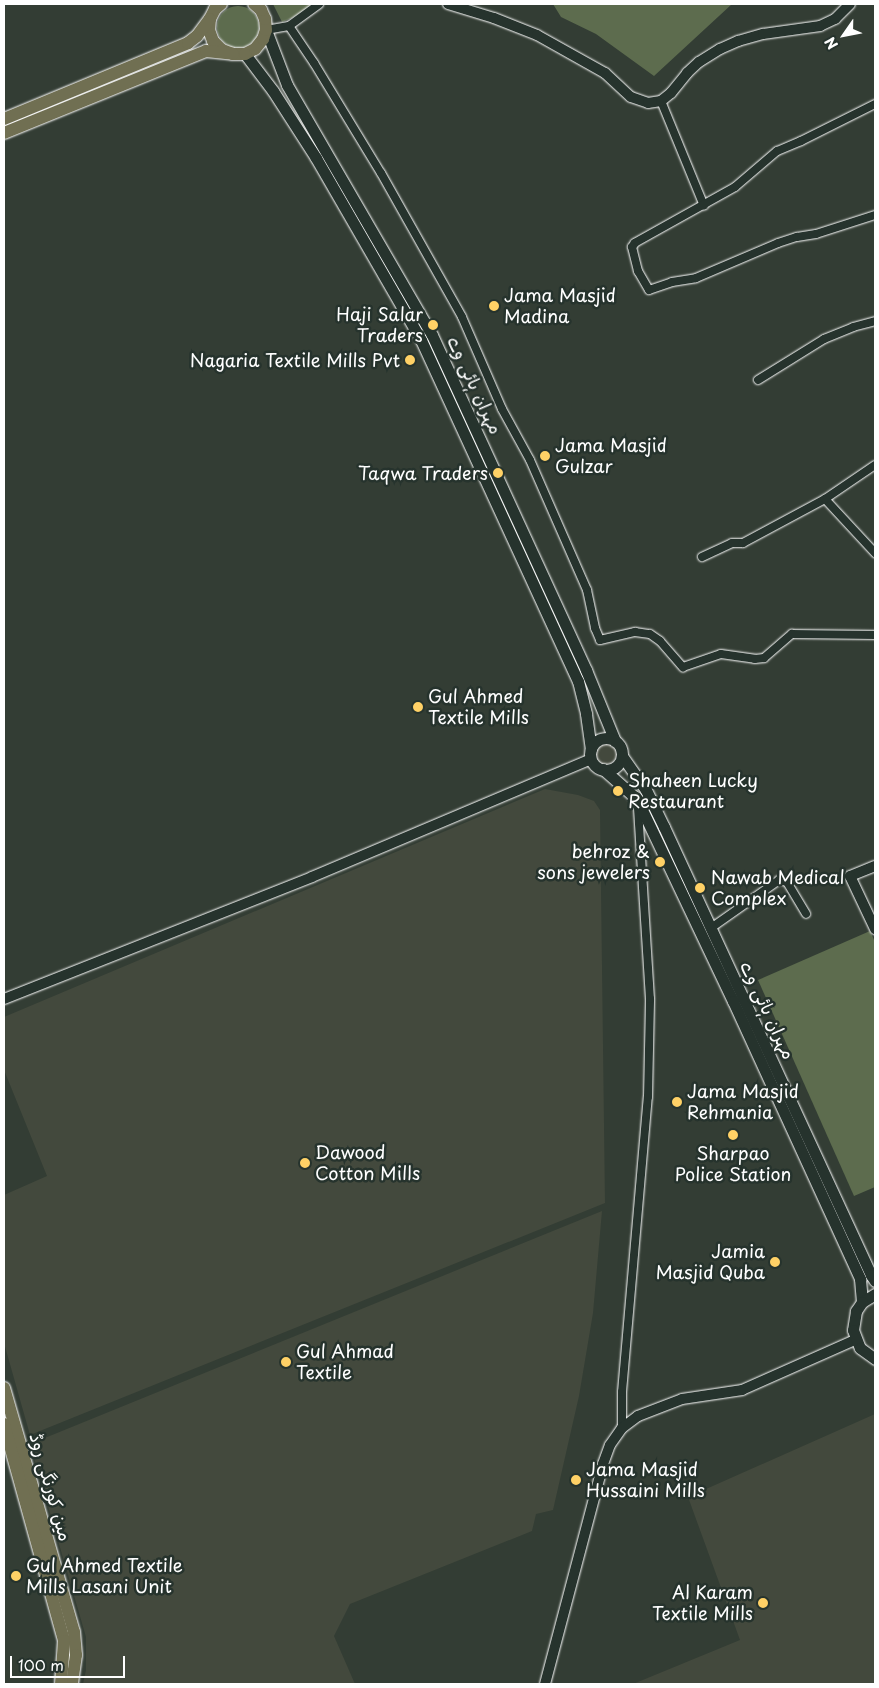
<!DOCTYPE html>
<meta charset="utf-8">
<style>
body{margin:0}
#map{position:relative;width:879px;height:1688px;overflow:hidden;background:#333d34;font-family:"Playpen Sans","Playpen Sans Arabic",sans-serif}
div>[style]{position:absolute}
.built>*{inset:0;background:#43493d}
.round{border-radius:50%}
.green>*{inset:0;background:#5d6c4e}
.roads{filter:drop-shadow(0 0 1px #fff) drop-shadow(0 0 1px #fff)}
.minor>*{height:8px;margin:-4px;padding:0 4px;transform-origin:4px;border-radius:4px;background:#26332d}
.tertiary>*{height:10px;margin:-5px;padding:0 5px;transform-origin:5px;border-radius:5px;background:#26332d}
.secondary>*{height:11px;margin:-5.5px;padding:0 5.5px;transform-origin:5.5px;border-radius:5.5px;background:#26332d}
.secondary>.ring{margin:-5.5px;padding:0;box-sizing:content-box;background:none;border:11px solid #26332d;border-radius:50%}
.primary>*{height:12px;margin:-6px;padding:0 6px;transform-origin:6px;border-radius:6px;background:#706f52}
.dots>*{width:14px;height:14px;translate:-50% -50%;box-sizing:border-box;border:2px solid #26332d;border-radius:50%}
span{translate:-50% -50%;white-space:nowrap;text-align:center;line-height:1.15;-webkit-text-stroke:5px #26332d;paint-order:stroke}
.poi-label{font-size:18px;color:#fff}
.left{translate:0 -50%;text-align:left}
.right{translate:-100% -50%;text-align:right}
.street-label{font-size:18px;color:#fff}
.frame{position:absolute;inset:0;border:5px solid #fff;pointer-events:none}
.north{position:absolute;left:819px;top:10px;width:50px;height:50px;-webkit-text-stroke:4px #26332d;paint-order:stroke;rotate:237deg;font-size:14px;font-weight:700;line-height:20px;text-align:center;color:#fff}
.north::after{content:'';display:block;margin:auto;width:18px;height:22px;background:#fff;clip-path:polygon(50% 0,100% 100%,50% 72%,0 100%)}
.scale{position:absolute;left:10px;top:1656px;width:115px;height:22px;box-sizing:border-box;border:2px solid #fff;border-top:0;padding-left:6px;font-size:15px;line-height:18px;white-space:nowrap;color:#fff;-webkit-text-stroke:4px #26332d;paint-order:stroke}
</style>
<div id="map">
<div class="built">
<i class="round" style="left:595px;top:742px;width:22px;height:22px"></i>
<i style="clip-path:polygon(545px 789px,578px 795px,594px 801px,600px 810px,605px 1203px,30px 1435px,4px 1343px,4px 1195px,47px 1176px,4px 1070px,4px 1017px)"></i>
<i style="clip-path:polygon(602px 1211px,593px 1313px,579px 1396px,553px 1510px,536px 1514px,532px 1531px,350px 1604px,334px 1636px,355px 1684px,83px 1684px,86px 1670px,86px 1637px,30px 1444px)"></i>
<i style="clip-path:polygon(875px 1414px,875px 1684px,633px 1684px,740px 1640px,688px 1497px)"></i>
</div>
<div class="green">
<i style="clip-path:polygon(273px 4px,313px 4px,292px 18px,282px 22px)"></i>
<i style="clip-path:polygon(553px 4px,732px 4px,654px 76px,596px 34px,561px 17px)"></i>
<i class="round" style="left:217px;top:6px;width:42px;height:42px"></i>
<i style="clip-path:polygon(870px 931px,875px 942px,875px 1187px,854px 1196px,758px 980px)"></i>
</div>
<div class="roads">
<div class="minor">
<i style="left:289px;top:26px;width:45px;rotate:56deg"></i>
<i style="left:314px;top:63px;width:129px;rotate:58.7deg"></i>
<i style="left:381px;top:173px;width:165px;rotate:60.6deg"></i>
<i style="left:462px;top:317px;width:100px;rotate:66.5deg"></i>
<i style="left:502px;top:409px;width:58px;rotate:61.2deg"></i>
<i style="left:530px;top:460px;width:142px;rotate:66.3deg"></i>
<i style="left:587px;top:590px;width:39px;rotate:78deg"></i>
<i style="left:595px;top:628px;width:13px;rotate:67deg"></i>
<i style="left:600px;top:640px;width:36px;rotate:-13deg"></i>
<i style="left:635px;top:632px;width:15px;rotate:8deg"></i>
<i style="left:650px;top:634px;width:12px;rotate:35deg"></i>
<i style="left:660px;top:641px;width:35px;rotate:49deg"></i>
<i style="left:683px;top:667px;width:40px;rotate:-18.9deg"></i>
<i style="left:721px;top:654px;width:34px;rotate:8deg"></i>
<i style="left:755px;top:659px;width:9px;rotate:-6deg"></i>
<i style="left:764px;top:658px;width:37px;rotate:-41deg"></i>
<i style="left:792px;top:634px;width:83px;rotate:0.7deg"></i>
<i style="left:266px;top:30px;width:23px;rotate:-10deg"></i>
<i style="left:289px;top:26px;width:37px;rotate:-36deg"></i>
<i style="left:661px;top:101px;width:113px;rotate:67.7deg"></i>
<i style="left:875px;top:104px;width:83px;rotate:153.4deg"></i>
<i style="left:801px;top:141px;width:26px;rotate:157deg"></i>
<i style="left:777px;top:151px;width:55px;rotate:139.4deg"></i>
<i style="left:735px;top:187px;width:115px;rotate:150.8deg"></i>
<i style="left:635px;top:243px;width:5px;rotate:127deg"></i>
<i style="left:632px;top:247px;width:25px;rotate:76deg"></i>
<i style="left:638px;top:271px;width:22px;rotate:60deg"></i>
<i style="left:649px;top:290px;width:24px;rotate:-19deg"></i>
<i style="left:672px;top:282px;width:24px;rotate:-9deg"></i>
<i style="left:696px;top:278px;width:89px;rotate:-23.1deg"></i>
<i style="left:778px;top:243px;width:20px;rotate:-18deg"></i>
<i style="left:797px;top:237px;width:19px;rotate:-9deg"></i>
<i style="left:816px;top:234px;width:62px;rotate:-17.9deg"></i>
<i style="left:758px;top:380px;width:78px;rotate:-31.8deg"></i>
<i style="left:824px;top:339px;width:31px;rotate:-22deg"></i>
<i style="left:853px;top:327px;width:23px;rotate:-15deg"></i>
<i style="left:825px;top:499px;width:74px;rotate:47.2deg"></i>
<i style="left:702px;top:557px;width:33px;rotate:-25deg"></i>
<i style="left:732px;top:543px;width:11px"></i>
<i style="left:743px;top:543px;width:93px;rotate:-28.2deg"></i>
<i style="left:825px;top:499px;width:60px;rotate:-34.2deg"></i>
<i style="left:711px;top:928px;width:83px;rotate:-35.2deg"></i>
<i style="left:779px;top:880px;width:8px;rotate:14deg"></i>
<i style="left:787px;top:882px;width:37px;rotate:59deg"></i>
<i style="left:622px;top:1428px;width:36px;rotate:-90deg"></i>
<i style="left:622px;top:1392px;width:296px;rotate:-85deg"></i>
<i style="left:648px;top:1097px;width:98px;rotate:-88.8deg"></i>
<i style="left:650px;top:999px;width:192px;rotate:-93.6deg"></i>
</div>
<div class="tertiary">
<i style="left:448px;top:4px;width:48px;rotate:16.9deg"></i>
<i style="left:494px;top:18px;width:46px;rotate:21.6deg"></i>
<i style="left:537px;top:35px;width:78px;rotate:29.2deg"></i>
<i style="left:605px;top:73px;width:35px;rotate:43deg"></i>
<i style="left:631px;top:97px;width:18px;rotate:19deg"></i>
<i style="left:648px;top:103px;width:13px;rotate:-9deg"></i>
<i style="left:661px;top:101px;width:13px;rotate:-39deg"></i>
<i style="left:671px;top:93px;width:26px;rotate:-51deg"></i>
<i style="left:687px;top:73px;width:16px;rotate:-43deg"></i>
<i style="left:699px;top:62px;width:25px;rotate:-32deg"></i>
<i style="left:720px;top:49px;width:20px;rotate:-24deg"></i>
<i style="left:738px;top:41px;width:26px;rotate:-16deg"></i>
<i style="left:763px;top:34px;width:58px;rotate:-8deg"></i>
<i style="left:820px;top:26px;width:17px;rotate:-25deg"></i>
<i style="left:835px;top:19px;width:21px;rotate:-45deg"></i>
<i style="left:875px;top:866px;width:27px;rotate:158deg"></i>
<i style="left:850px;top:876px;width:59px;rotate:64.7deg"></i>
<i style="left:4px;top:999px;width:331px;rotate:-21.6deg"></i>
<i style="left:312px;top:877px;width:303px;rotate:-22.9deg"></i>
<i style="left:545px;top:1684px;width:228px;rotate:-75.2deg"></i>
<i style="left:603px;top:1464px;width:20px;rotate:-70deg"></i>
<i style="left:610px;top:1445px;width:21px;rotate:-55deg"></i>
<i style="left:622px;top:1428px;width:20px;rotate:-37deg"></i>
<i style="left:638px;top:1416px;width:47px;rotate:-21.1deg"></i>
<i style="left:682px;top:1399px;width:61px;rotate:-8.5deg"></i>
<i style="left:742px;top:1390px;width:124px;rotate:-23.9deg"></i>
</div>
<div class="secondary">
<i style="left:266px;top:30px;width:59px;rotate:69.1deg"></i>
<i style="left:287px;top:85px;width:289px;rotate:59.9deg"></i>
<i style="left:432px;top:335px;width:369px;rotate:65.3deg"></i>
<i style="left:586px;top:670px;width:77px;rotate:67.8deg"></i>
<i style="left:245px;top:54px;width:46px;rotate:52.9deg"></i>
<i style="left:273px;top:91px;width:80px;rotate:57.3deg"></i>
<i style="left:316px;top:158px;width:210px;rotate:60deg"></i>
<i style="left:421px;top:340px;width:375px;rotate:65.3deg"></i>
<i style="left:578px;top:681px;width:34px;rotate:76deg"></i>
<i style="left:586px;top:714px;width:35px;rotate:82deg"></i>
<i class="ring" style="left:590px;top:738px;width:21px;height:21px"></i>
<i style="left:622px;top:756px;width:42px;rotate:54.8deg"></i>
<i style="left:646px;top:790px;width:41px;rotate:64.1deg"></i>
<i style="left:664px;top:827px;width:494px;rotate:65.2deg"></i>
<i style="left:871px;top:1275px;width:7px;rotate:56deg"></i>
<i style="left:603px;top:769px;width:45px;rotate:41.4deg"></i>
<i style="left:637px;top:799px;width:224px;rotate:64.6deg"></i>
<i style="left:733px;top:1001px;width:306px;rotate:65.4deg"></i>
<i style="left:860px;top:1279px;width:23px;rotate:85deg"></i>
<i style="left:875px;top:1294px;width:15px;rotate:148deg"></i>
<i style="left:862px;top:1302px;width:11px;rotate:124deg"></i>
<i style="left:856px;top:1311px;width:19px;rotate:99deg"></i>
<i style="left:853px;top:1330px;width:19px;rotate:69deg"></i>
<i style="left:860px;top:1348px;width:19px;rotate:36deg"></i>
</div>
<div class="primary">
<i style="left:221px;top:4px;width:8px;rotate:140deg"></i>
<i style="left:215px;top:9px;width:11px;rotate:117deg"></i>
<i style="left:210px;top:19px;width:11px;rotate:95deg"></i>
<i style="left:209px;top:30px;width:12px;rotate:70deg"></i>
<i style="left:213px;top:41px;width:13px;rotate:45deg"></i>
<i style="left:222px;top:50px;width:12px;rotate:20deg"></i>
<i style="left:233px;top:54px;width:12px"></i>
<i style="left:245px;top:54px;width:11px;rotate:-27deg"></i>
<i style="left:255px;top:49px;width:13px;rotate:-51deg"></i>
<i style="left:263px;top:39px;width:9px;rotate:-72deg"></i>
<i style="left:266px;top:30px;width:11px;rotate:-95deg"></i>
<i style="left:265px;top:19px;width:10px;rotate:-114deg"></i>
<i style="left:261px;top:10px;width:9px;rotate:-139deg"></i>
<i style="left:4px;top:119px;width:199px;rotate:-22.4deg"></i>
<i style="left:188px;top:43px;width:11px;rotate:-38deg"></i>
<i style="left:197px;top:36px;width:21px;rotate:-53deg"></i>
<i style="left:4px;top:133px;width:218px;rotate:-22.1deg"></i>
<i style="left:206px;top:51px;width:27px;rotate:6deg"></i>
<i style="left:4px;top:1388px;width:254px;rotate:74deg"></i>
<i style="left:74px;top:1632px;width:23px;rotate:85deg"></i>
<i style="left:76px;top:1655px;width:29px;rotate:98deg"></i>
<i style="left:4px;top:1424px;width:225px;rotate:74.5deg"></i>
<i style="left:64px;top:1641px;width:43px;rotate:94deg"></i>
</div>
</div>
<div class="dots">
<i style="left:494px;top:306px;background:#ffd166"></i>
<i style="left:433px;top:325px;background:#ffd166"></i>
<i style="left:410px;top:360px;background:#ffd166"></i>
<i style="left:545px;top:456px;background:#ffd166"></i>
<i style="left:498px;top:473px;background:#ffd166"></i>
<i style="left:418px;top:707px;background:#ffd166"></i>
<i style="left:618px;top:791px;background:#ffd166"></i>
<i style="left:660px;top:862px;background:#ffd166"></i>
<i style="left:700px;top:888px;background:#ffd166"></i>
<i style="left:677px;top:1102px;background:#ffd166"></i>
<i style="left:733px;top:1135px;background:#ffd166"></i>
<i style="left:305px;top:1163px;background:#ffd166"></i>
<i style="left:775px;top:1262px;background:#ffd166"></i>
<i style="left:286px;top:1362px;background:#ffd166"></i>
<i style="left:576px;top:1480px;background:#ffd166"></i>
<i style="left:16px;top:1576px;background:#ffd166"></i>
<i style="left:763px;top:1603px;background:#ffd166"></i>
</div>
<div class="poi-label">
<span class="left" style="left:504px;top:306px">Jama Masjid<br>Madina</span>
<span class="right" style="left:423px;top:325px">Haji Salar<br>Traders</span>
<span class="right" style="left:400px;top:360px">Nagaria Textile Mills Pvt</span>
<span class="left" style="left:555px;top:456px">Jama Masjid<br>Gulzar</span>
<span class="right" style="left:488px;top:473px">Taqwa Traders</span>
<span class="left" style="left:428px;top:707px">Gul Ahmed<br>Textile Mills</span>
<span class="left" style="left:628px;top:791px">Shaheen Lucky<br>Restaurant</span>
<span class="right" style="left:650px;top:862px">behroz &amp;<br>sons jewelers</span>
<span class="left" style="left:711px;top:888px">Nawab Medical<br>Complex</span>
<span class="left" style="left:687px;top:1102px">Jama Masjid<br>Rehmania</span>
<span class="left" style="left:315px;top:1163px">Dawood<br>Cotton Mills</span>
<span style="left:733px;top:1164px">Sharpao<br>Police Station</span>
<span class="right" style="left:765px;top:1262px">Jamia<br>Masjid Quba</span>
<span class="left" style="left:296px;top:1362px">Gul Ahmad<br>Textile</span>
<span class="left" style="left:586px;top:1480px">Jama Masjid<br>Hussaini Mills</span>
<span class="left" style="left:26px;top:1576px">Gul Ahmed Textile<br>Mills Lasani Unit</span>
<span class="right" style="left:753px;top:1603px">Al Karam<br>Textile Mills</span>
</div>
<div class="street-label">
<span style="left:475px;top:385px;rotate:65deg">مہران ہائی وے</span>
<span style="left:768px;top:1010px;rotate:65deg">مہران ہائی وے</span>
<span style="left:51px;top:1487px;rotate:74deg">مین کورنگی روڈ</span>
</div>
<div class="frame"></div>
<div class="north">N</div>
<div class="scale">100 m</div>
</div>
